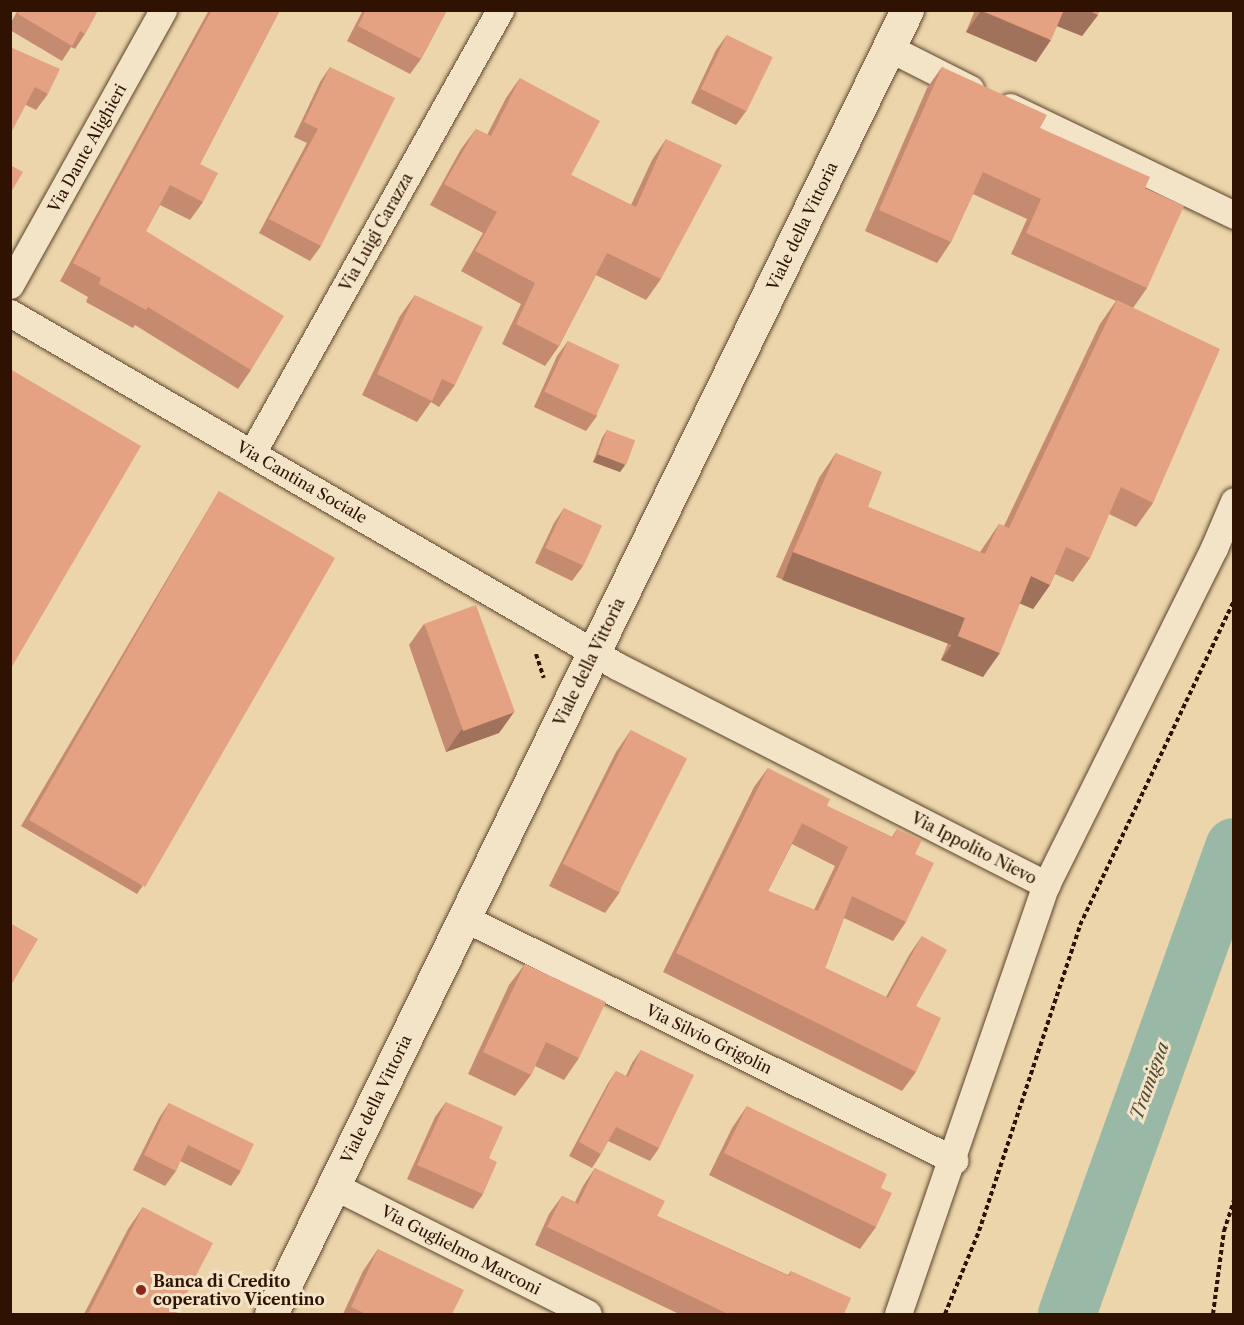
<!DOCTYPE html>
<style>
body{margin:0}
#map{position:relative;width:1244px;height:1325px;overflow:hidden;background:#ecd5ab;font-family:"Libre Caslon Text",serif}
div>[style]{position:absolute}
.river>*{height:58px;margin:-29px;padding:0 29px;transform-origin:29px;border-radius:29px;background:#99b9a6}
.path>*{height:4px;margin-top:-2px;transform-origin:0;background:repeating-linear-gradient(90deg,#2f1300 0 4.5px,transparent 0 7.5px)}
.roads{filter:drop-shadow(0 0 2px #5e442b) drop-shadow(0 0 2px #5e442b)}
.street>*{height:27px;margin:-13.5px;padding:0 13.5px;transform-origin:13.5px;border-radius:13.5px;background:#f3e4c8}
.secondary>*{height:33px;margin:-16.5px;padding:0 16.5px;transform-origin:16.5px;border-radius:16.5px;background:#f3e4c8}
.wall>*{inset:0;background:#c58b70}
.shaded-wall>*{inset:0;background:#a0715b;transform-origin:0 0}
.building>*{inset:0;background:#e5a282;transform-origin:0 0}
.dots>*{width:16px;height:16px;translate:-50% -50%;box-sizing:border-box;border:3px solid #f3e4c8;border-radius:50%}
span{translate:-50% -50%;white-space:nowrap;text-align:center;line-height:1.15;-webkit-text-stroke:6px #f3e4c8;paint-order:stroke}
.street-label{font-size:16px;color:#2f1300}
.poi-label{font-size:16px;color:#2f1300;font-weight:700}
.left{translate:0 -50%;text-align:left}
.water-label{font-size:18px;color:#544d3a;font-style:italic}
.frame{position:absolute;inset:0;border:12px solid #2f1300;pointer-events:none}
</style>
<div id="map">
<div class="river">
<i style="left:1067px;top:1314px;width:496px;rotate:-70.3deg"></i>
</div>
<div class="path">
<i style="left:536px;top:654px;width:25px;rotate:72deg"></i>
<i style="left:945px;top:1314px;width:90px;rotate:-67.7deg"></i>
<i style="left:979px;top:1231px;width:322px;rotate:-71.7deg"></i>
<i style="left:1080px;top:925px;width:360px;rotate:-64.6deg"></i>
<i style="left:1213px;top:1314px;width:84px;rotate:-82.5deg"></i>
<i style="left:1224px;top:1231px;width:33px;rotate:-72deg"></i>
</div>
<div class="roads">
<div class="street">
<i style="left:889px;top:48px;width:91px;rotate:26.8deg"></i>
<i style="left:1010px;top:107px;width:249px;rotate:25.7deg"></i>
<i style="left:10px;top:285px;width:315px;rotate:-60.9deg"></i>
<i style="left:10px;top:313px;width:702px;rotate:30.18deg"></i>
<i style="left:617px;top:666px;width:482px;rotate:27deg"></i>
<i style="left:252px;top:453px;width:508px;rotate:-60.76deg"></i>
<i style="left:464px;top:918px;width:547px;rotate:26.28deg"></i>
<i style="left:334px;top:1186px;width:284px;rotate:26.7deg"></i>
<i style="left:898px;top:1314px;width:454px;rotate:-71deg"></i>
<i style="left:1046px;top:885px;width:377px;rotate:-63.5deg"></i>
<i style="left:1214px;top:548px;width:51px;rotate:-66.9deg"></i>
</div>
<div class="secondary">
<i style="left:271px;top:1314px;width:1451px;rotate:-64deg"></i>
</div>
</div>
<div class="wall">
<i style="clip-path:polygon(18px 10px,98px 10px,85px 34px,75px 49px,71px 47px,62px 61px,10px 30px,10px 24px)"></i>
<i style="clip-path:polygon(209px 10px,280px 10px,200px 164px,203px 202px,190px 220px,160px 205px,146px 231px,251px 370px,238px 389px,135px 325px,133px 328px,86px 302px,88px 297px,60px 281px)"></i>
<i style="clip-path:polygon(363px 10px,447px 10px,421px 59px,410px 74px,347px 41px)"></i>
<i style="clip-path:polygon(975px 10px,1099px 10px,1098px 15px,1082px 36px,1057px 26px,1036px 62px,966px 32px)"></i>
<i style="clip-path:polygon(727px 35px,747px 110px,736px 125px,691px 103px,716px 50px)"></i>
<i style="clip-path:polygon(10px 47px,48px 94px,36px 110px,26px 105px)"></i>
<i style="clip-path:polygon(330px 67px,321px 246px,310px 261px,259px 233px,307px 143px,294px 137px,320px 82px)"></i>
<i style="clip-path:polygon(942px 67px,1040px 128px,1145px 188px,1147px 288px,1133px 308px,1153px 503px,1136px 527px,1109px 514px,1090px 558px,1073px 582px,1055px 574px,1050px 585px,1033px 609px,1020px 603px,983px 677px,941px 660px,948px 643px,776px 577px,819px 478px,836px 453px,868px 507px,980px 552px,999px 524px,1004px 526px,1100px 324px,1116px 301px,1011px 254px,1027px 219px,973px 194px,951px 242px,937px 263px,865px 231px,927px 88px)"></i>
<i style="clip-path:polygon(520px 78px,571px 175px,631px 205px,652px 160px,666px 139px,661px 279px,646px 300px,596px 275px,559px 346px,545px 366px,502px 344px,521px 304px,461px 271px,483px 233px,430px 205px,461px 149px,476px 129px,487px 135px,506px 98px)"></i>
<i style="clip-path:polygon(415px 295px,455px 385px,439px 407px,431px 402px,417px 422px,362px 395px,400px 316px)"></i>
<i style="clip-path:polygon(568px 341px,597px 416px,586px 431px,534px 407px,557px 356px)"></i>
<i style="clip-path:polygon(607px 430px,625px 465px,620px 472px,593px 462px,602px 438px)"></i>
<i style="clip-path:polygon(219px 491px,142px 887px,137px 894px,21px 826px)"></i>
<i style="clip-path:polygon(564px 508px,583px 566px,572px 581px,535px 563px,554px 523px)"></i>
<i style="clip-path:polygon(424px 624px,514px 712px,499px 733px,446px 752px,409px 645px)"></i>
<i style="clip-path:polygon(631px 730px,620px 892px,605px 913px,549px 886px,616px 752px)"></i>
<i style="clip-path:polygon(evenodd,768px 768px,827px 806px,892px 837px,897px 829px,915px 854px,906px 922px,893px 941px,844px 918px,825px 968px,886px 997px,909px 955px,922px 936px,916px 1006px,916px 1072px,902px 1091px,663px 972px,754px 787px,768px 768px,792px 844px,835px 866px,814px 910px,768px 891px,792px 844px)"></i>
<i style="clip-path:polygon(525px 964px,579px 1058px,564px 1080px,535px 1066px,531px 1075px,515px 1096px,468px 1074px,509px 985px)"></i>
<i style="clip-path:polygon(641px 1050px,659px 1148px,650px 1161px,608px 1141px,601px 1154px,592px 1168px,569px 1156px,607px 1085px,616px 1071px,626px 1076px,632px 1063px)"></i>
<i style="clip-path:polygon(446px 1102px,489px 1158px,483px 1194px,473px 1209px,407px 1179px,435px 1117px)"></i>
<i style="clip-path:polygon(169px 1103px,241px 1171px,231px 1186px,180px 1161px,176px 1171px,165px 1186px,133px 1170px,159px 1118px)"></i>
<i style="clip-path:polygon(747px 1106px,876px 1227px,860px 1249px,709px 1175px,732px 1128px)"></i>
<i style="clip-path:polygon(595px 1168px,657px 1216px,788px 1275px,791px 1271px,844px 1314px,679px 1314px,535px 1245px,549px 1214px,562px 1196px,575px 1202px,583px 1186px)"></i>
<i style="clip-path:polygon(143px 1207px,176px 1314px,84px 1314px,128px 1229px)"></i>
<i style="clip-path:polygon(378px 1249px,452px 1314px,343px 1314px,363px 1271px)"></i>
</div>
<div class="shaded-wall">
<i style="clip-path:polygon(1061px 10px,1088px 10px,1098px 15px,1082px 36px,1052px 24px)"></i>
<i style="clip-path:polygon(981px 11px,1051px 40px,1036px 62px,966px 32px)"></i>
<i style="clip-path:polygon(598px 454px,625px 465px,620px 472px,593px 462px)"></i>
<i style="left:793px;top:552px;width:184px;height:30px;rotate:21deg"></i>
<i style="clip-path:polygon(1031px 576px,1050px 585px,1033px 609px,1014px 601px)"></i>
<i style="clip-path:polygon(958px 636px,1000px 653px,983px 677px,941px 660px)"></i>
<i style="clip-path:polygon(514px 712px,499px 733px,446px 752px,461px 730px)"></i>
</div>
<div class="building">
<i style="clip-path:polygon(20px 10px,98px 10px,85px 34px,80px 31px,72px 46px,18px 14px)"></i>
<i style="clip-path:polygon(212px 10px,280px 10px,200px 164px,218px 173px,203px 202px,170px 185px,146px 231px,284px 316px,251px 370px,148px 307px,146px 310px,99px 284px,101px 278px,73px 263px)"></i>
<i style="clip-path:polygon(366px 10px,447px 10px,421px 59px,358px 26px)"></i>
<i style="clip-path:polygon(981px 10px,1064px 10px,1051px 40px)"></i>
<i style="clip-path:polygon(1088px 10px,1099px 10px,1098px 15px)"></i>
<i style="left:727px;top:35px;width:51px;height:60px;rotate:26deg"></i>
<i style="clip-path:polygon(10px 47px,60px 69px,48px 94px,35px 87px,10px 135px)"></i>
<i style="clip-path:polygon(330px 67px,395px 98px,321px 246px,269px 219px,318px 129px,304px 122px)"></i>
<i style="clip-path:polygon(942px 67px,1047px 115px,1040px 128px,1150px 177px,1145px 188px,1184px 206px,1147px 288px,1026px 233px,1041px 199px,983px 172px,951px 242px,879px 210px)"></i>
<i style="clip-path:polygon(520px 78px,600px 121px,571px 175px,636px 207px,666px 139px,722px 165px,661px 279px,607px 253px,559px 346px,516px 324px,535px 283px,475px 251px,497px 212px,444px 184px,476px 129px,491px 136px)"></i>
<i style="clip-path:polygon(10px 165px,23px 172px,10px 194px)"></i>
<i style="clip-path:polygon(415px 295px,483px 327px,455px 385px,442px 379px,432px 401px,377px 374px)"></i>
<i style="clip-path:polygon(1117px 300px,1220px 349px,1153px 503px,1121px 487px,1090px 558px,1066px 547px,1050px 585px,1031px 576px,1000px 653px,958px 636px,965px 618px,793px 552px,836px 453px,882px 472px,868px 507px,985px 554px,999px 524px,1009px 528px)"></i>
<i style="left:568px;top:341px;width:57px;height:56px;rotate:25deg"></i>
<i style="clip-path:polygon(10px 369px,141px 446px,10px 670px)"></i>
<i style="left:607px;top:430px;width:30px;height:26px;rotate:20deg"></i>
<i style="left:219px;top:491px;width:134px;height:380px;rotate:30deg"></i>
<i style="left:564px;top:508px;width:42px;height:44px;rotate:25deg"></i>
<i style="left:476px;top:605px;width:114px;height:55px;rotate:70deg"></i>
<i style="left:631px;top:730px;width:63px;height:150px;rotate:27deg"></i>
<i style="clip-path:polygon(evenodd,768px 768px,830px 799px,827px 806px,893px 838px,897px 829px,922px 840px,915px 854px,934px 863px,906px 922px,852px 896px,825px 968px,888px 998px,922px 936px,947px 950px,916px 1006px,941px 1018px,916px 1072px,676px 953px,768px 768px,802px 823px,848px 847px,818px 911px,768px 891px,802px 823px)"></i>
<i style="clip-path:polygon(10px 923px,38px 939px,10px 987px)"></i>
<i style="clip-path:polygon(525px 964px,606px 1002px,579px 1058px,546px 1042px,531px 1075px,483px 1052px)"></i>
<i style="clip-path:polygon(641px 1050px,694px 1075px,659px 1148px,616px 1127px,601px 1154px,579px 1142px,616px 1071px,628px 1077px)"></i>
<i style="clip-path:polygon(446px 1102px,503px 1127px,489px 1158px,497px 1162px,483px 1194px,417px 1165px)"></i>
<i style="clip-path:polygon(169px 1103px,254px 1144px,241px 1171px,188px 1145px,176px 1171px,144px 1155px)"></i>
<i style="clip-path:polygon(747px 1106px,887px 1174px,881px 1188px,892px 1193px,876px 1227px,724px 1153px)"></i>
<i style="clip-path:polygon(595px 1168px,665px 1201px,657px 1216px,789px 1276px,791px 1271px,851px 1298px,844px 1314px,728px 1314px,547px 1227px,562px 1196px,578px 1204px)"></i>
<i style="clip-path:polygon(143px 1207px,213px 1243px,176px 1314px,88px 1314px)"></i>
<i style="clip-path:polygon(378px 1249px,464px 1290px,452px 1314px,366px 1314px,351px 1307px)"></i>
</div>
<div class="dots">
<i style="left:141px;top:1290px;background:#8f2418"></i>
</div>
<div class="street-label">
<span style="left:87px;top:148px;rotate:-61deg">Via Dante Alighieri</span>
<span style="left:802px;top:226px;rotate:-64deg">Viale della Vittoria</span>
<span style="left:376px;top:232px;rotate:-61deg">Via Luigi Carazza</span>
<span style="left:302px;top:482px;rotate:30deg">Via Cantina Sociale</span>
<span style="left:589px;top:662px;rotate:-64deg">Viale della Vittoria</span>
<span style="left:974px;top:848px;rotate:27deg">Via Ippolito Nievo</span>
<span style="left:709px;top:1039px;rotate:26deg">Via Silvio Grigolin</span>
<span style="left:376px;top:1099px;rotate:-64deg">Viale della Vittoria</span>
<span style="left:461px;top:1250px;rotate:27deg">Via Guglielmo Marconi</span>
</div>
<div class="poi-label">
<span class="left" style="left:153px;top:1290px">Banca di Credito<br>coperativo Vicentino</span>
</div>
<div class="water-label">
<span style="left:1150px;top:1081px;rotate:-70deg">Tramigna</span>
</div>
<div class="frame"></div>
</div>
